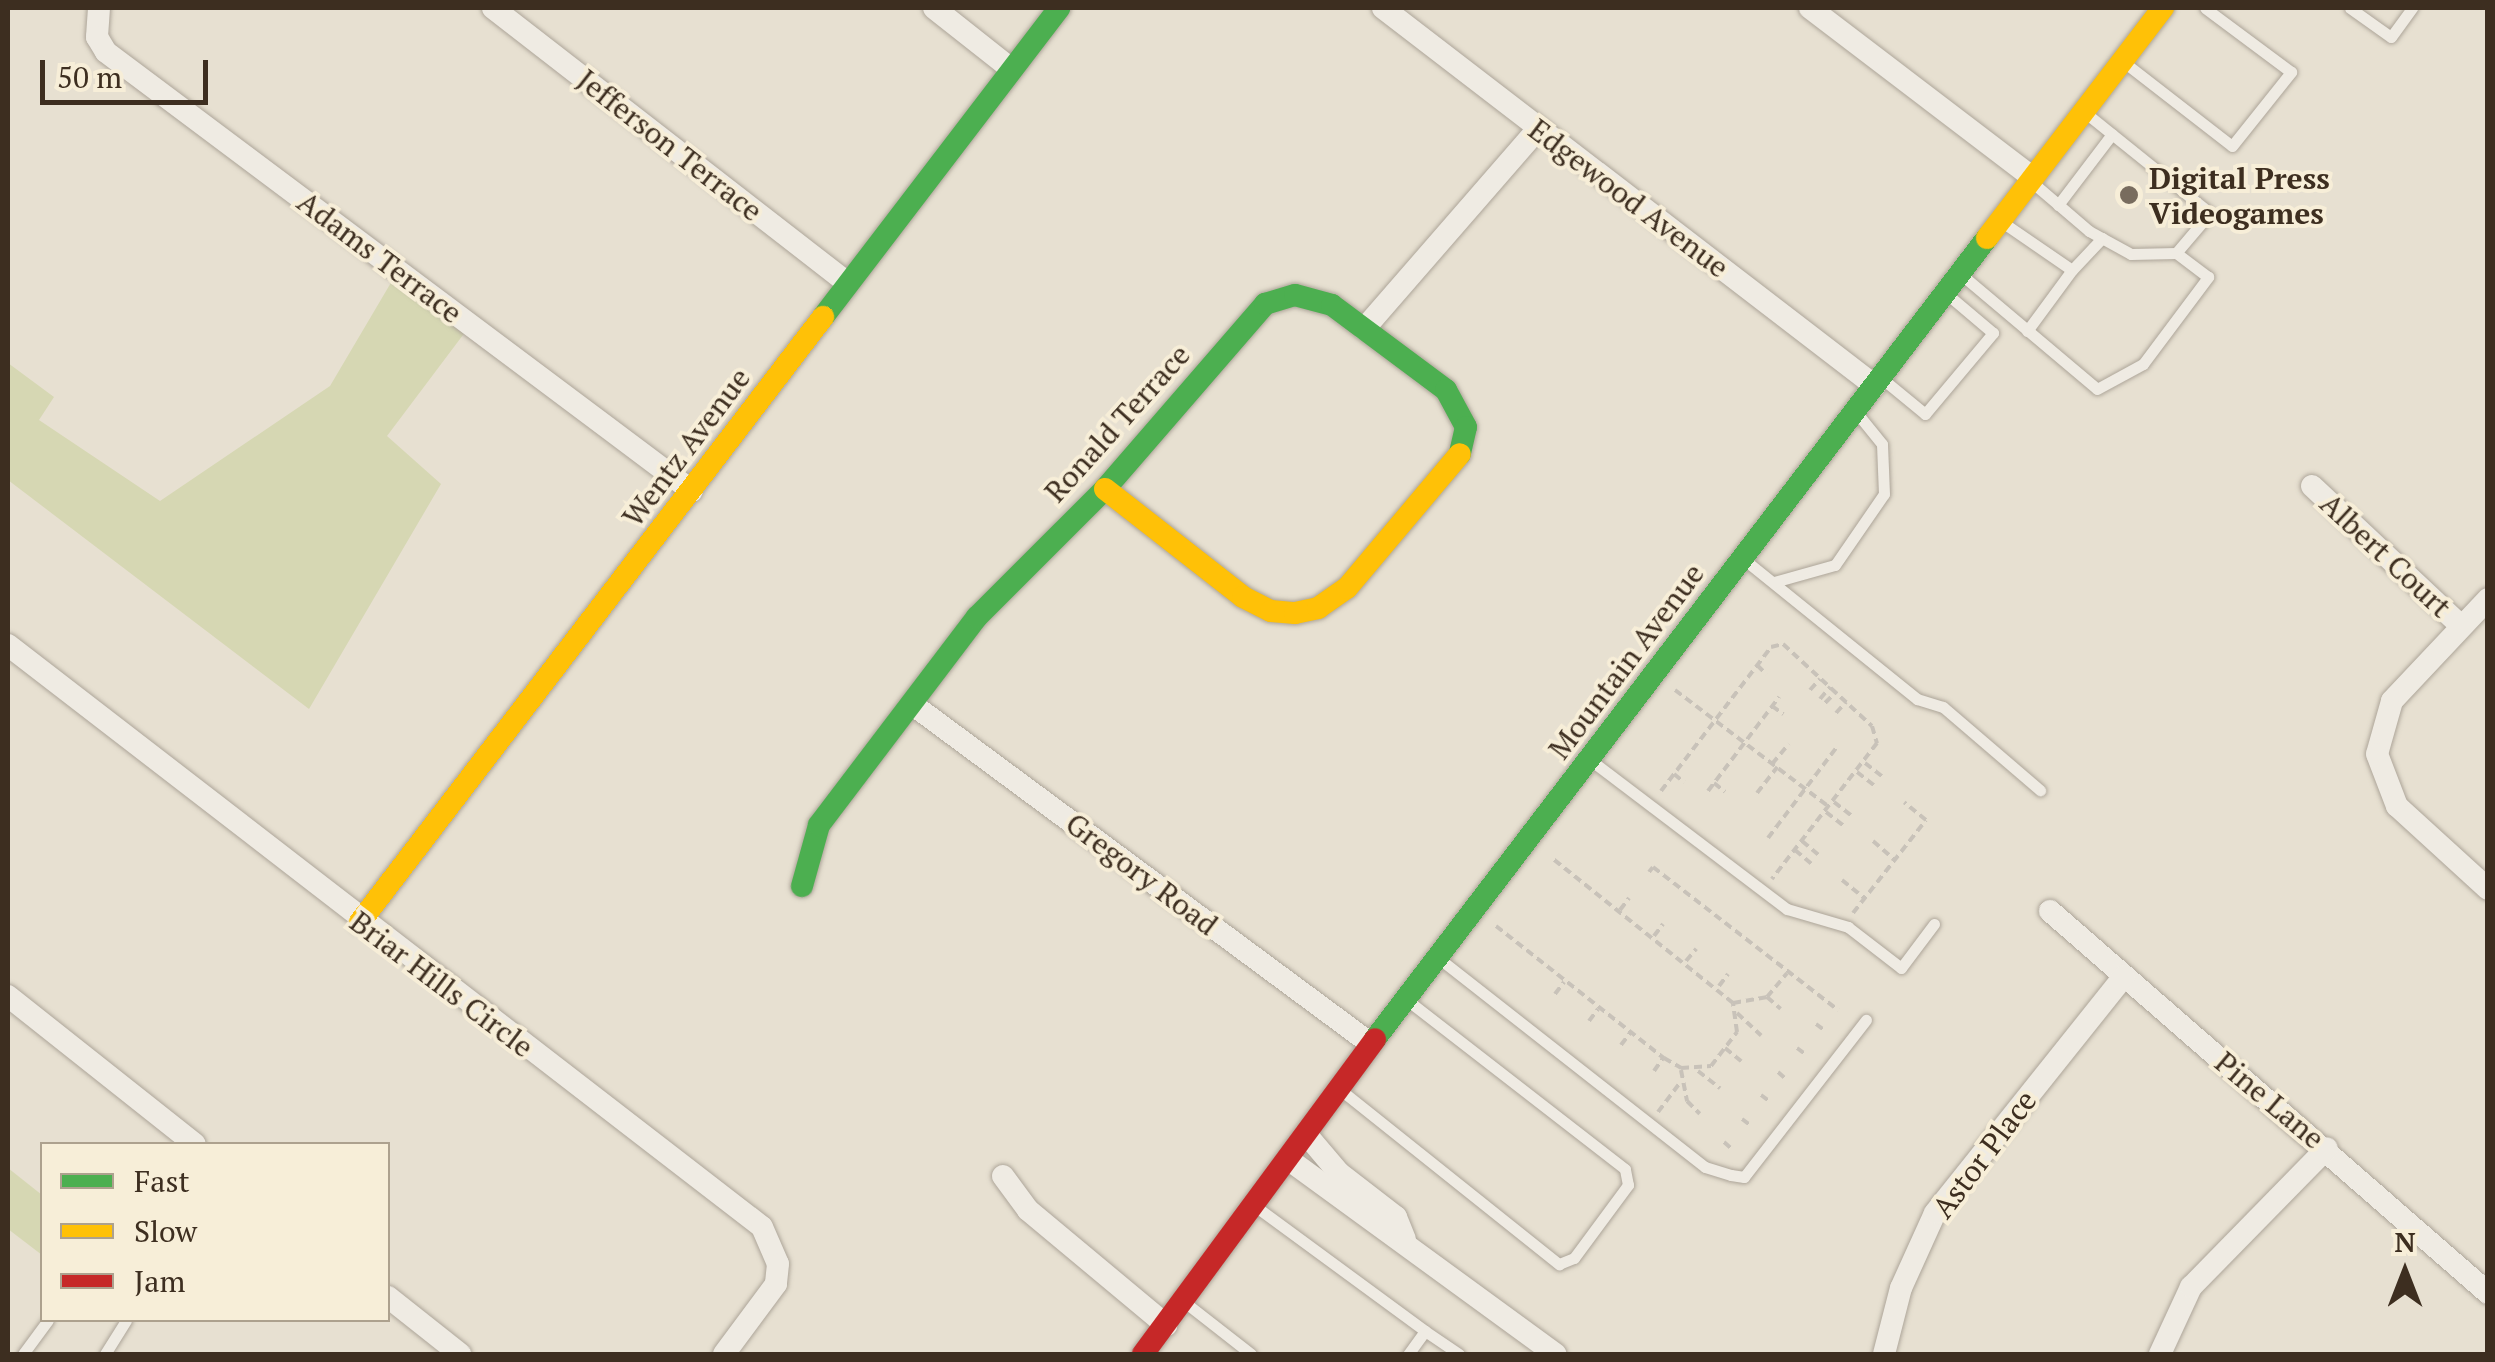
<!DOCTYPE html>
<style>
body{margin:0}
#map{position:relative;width:2495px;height:1362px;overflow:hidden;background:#e7e0d1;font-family:"PT Serif",serif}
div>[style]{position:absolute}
.green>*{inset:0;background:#d6d7b3}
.path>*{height:4px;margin-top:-2px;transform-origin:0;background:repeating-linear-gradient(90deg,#c8c2b9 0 8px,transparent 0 13px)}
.roads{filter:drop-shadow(0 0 2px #ada599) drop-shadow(0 0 2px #ada599)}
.lane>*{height:11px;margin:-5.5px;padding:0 5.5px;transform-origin:5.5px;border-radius:5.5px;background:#efebe3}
.street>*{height:22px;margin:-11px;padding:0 11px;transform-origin:11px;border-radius:11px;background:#efebe3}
.fast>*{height:22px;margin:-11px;padding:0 11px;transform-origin:11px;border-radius:11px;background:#4caf50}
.slow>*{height:22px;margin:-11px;padding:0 11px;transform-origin:11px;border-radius:11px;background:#ffc107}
.jam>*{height:22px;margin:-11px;padding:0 11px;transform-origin:11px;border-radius:11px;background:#c62828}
.dots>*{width:28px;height:28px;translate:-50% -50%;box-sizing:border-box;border:5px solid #f7eed8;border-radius:50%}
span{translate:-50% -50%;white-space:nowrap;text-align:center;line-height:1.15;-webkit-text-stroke:8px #f7eed8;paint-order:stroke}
.street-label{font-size:30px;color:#3d2e20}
.poi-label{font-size:30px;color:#3d2e20;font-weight:700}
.left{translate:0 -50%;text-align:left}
.frame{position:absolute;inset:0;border:10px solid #3d2e20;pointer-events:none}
.legend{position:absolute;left:40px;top:1142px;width:350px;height:180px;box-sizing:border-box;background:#f7eed8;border:2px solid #ada18e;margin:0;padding:12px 18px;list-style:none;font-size:30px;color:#3d2e20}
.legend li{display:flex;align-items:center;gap:20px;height:50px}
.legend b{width:50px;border:2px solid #ada18e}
.north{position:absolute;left:2355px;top:1222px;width:100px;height:100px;-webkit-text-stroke:8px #f7eed8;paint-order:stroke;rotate:0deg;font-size:28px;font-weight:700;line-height:40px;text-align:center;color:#3d2e20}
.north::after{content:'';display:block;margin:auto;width:35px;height:45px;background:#3d2e20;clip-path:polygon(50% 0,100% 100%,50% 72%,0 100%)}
.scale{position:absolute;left:40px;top:60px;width:168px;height:45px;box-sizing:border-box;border:5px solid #3d2e20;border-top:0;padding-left:12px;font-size:30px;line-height:35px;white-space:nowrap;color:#3d2e20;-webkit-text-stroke:8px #f7eed8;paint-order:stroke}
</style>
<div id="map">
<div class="green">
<i style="clip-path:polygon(402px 264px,475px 319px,387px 436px,441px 484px,309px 709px,8px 480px,8px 363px,54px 397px,39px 420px,160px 501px,330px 386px)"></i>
<i style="clip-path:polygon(8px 1168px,42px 1195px,42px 1255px,8px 1229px)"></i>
</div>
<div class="path">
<i style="left:1757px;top:665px;width:13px;rotate:45deg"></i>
<i style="left:1675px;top:690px;width:193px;rotate:37.2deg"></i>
<i style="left:1810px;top:690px;width:15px;rotate:-48deg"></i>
<i style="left:1820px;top:699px;width:16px;rotate:-50deg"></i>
<i style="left:1825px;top:703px;width:16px;rotate:-45deg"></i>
<i style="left:1772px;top:706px;width:14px;rotate:36deg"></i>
<i style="left:1836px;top:713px;width:15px;rotate:-48deg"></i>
<i style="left:1865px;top:763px;width:24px;rotate:38deg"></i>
<i style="left:1772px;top:764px;width:26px;rotate:-50deg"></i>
<i style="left:1857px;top:772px;width:24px;rotate:38deg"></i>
<i style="left:1674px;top:774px;width:13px;rotate:39deg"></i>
<i style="left:1714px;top:783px;width:14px;rotate:39deg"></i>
<i style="left:1661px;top:791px;width:181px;rotate:-52.6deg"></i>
<i style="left:1771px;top:647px;width:12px;rotate:-14deg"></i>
<i style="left:1783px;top:644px;width:121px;rotate:42.7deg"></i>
<i style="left:1872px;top:726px;width:18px;rotate:74deg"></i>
<i style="left:1877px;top:743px;width:172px;rotate:127.7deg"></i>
<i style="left:1708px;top:791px;width:118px;rotate:-52.9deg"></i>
<i style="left:1757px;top:793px;width:33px;rotate:-52deg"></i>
<i style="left:1834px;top:802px;width:23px;rotate:38deg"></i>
<i style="left:1826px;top:812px;width:23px;rotate:38deg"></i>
<i style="left:1768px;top:838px;width:113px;rotate:-52.9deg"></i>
<i style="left:1802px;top:841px;width:23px;rotate:40deg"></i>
<i style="left:1873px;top:841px;width:28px;rotate:41deg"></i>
<i style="left:1795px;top:850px;width:23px;rotate:40deg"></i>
<i style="left:1649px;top:872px;width:6px;rotate:-51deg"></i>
<i style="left:1653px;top:867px;width:234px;rotate:37.7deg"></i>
<i style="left:1842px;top:880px;width:28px;rotate:39deg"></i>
<i style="left:1620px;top:910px;width:15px;rotate:-53deg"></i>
<i style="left:1853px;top:913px;width:118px;rotate:-51.9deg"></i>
<i style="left:1926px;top:820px;width:28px;rotate:-141deg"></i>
<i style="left:1496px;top:926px;width:214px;rotate:38.2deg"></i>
<i style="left:1664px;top:1058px;width:20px;rotate:30deg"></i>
<i style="left:1681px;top:1068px;width:30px;rotate:-4deg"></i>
<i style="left:1711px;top:1066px;width:43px;rotate:-52.6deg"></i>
<i style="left:1737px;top:1032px;width:29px;rotate:-98deg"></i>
<i style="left:1733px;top:1003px;width:233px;rotate:-141.3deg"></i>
<i style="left:1654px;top:936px;width:15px;rotate:-53deg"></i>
<i style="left:1686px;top:961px;width:16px;rotate:-50deg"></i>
<i style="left:1719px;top:986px;width:15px;rotate:-53deg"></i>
<i style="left:1555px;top:994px;width:15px;rotate:-53deg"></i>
<i style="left:1767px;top:997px;width:18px;rotate:41deg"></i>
<i style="left:1733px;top:1003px;width:35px;rotate:-10deg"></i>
<i style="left:1767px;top:997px;width:31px;rotate:-50deg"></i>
<i style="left:1737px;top:1013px;width:33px;rotate:43deg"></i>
<i style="left:1589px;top:1021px;width:15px;rotate:-53deg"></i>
<i style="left:1816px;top:1024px;width:9px;rotate:36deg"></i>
<i style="left:1621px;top:1045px;width:15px;rotate:-53deg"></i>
<i style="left:1725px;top:1048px;width:21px;rotate:39deg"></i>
<i style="left:1797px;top:1048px;width:9px;rotate:36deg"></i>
<i style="left:1681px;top:1070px;width:32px;rotate:79deg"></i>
<i style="left:1687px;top:1101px;width:18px;rotate:45deg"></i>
<i style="left:1654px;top:1071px;width:16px;rotate:-55deg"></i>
<i style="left:1698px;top:1071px;width:28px;rotate:38deg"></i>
<i style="left:1778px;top:1072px;width:9px;rotate:41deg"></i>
<i style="left:1761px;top:1095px;width:9px;rotate:36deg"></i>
<i style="left:1658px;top:1112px;width:35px;rotate:-53deg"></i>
<i style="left:1742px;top:1119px;width:9px;rotate:36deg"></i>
<i style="left:1724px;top:1142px;width:9px;rotate:41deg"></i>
</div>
<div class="roads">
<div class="lane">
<i style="left:2350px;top:8px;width:50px;rotate:35.3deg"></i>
<i style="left:2391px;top:37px;width:36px;rotate:-54deg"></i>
<i style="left:2125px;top:63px;width:135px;rotate:37.8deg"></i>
<i style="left:2232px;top:146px;width:95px;rotate:-51.4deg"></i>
<i style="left:2291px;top:72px;width:107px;rotate:-143.3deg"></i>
<i style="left:2033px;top:183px;width:74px;rotate:40.6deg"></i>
<i style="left:2089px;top:231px;width:48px;rotate:28.7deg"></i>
<i style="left:2131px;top:254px;width:45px;rotate:-1.3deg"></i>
<i style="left:2058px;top:205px;width:89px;rotate:-52.7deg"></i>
<i style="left:2005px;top:224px;width:81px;rotate:34.5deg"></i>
<i style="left:2072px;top:270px;width:44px;rotate:-46.8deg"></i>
<i style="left:1963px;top:276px;width:175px;rotate:40.1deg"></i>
<i style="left:2097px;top:389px;width:52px;rotate:-28.5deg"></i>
<i style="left:2143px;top:364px;width:109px;rotate:-53.2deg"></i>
<i style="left:2208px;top:277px;width:40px;rotate:-143deg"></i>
<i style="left:2176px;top:253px;width:52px;rotate:-49.6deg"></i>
<i style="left:2210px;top:213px;width:158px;rotate:-141.2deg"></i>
<i style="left:2027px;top:331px;width:76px;rotate:-53.6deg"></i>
<i style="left:1885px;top:381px;width:52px;rotate:39.5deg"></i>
<i style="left:1925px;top:414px;width:106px;rotate:-50deg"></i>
<i style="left:1993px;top:333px;width:59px;rotate:-139.8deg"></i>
<i style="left:1746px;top:561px;width:220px;rotate:38.9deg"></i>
<i style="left:1917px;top:699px;width:27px;rotate:17deg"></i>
<i style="left:1943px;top:707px;width:128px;rotate:40.6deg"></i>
<i style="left:1774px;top:582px;width:63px;rotate:-15.6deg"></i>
<i style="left:1835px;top:565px;width:86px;rotate:-55.4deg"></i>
<i style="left:1884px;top:494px;width:50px;rotate:-92.3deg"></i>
<i style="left:1882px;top:444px;width:38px;rotate:-129deg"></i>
<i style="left:1593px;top:762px;width:243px;rotate:37.2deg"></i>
<i style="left:1787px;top:909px;width:64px;rotate:16.4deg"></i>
<i style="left:1848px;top:927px;width:67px;rotate:37.7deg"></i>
<i style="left:1901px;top:968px;width:55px;rotate:-53.1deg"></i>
<i style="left:1441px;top:960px;width:335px;rotate:38.1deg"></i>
<i style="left:1705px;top:1167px;width:27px;rotate:17deg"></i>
<i style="left:1731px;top:1175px;width:13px;rotate:9deg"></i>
<i style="left:1744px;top:1177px;width:199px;rotate:-52.2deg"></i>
<i style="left:1342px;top:1091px;width:278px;rotate:38.6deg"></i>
<i style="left:1559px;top:1264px;width:16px;rotate:-22deg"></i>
<i style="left:1574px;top:1258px;width:91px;rotate:-53.5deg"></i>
<i style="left:1628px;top:1185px;width:16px;rotate:-101deg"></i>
<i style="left:1625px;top:1169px;width:276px;rotate:-142.2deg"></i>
<i style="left:1255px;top:1206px;width:211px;rotate:36.3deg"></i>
<i style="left:1425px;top:1331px;width:29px;rotate:126deg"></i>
<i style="left:1187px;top:1304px;width:81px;rotate:38deg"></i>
<i style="left:1425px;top:1331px;width:41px;rotate:34.1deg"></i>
<i style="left:23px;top:1354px;width:42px;rotate:-53.7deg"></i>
<i style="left:105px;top:1354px;width:40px;rotate:-58deg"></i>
</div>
<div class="street">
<i style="left:99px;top:8px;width:29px;rotate:94deg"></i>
<i style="left:97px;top:37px;width:17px;rotate:59deg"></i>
<i style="left:106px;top:52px;width:732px;rotate:36.84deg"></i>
<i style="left:493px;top:8px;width:449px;rotate:37.8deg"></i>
<i style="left:934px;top:8px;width:97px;rotate:38.3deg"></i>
<i style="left:1383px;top:8px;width:620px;rotate:37.53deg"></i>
<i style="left:1810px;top:8px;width:279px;rotate:37.3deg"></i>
<i style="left:1364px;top:329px;width:265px;rotate:-49deg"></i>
<i style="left:2312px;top:486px;width:202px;rotate:43.2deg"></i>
<i style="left:2488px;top:599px;width:140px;rotate:133.3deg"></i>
<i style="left:2392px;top:701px;width:55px;rotate:105.8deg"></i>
<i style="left:2377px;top:754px;width:56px;rotate:69deg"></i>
<i style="left:2397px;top:806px;width:123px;rotate:42.4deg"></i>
<i style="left:8px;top:645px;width:952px;rotate:37.66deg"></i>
<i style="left:762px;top:1227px;width:40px;rotate:66.6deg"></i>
<i style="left:778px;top:1264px;width:20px;rotate:96deg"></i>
<i style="left:776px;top:1284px;width:87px;rotate:126.6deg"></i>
<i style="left:912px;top:704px;width:571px;rotate:36.53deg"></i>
<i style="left:2050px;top:911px;width:581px;rotate:41.09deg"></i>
<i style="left:8px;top:996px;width:238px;rotate:38.4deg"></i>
<i style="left:1306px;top:1134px;width:51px;rotate:49.8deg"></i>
<i style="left:1339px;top:1173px;width:72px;rotate:37.7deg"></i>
<i style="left:1396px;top:1217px;width:24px;rotate:68deg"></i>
<i style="left:1288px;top:1159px;width:331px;rotate:36.1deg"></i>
<i style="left:1003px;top:1176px;width:42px;rotate:53.7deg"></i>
<i style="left:1028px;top:1210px;width:180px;rotate:39.8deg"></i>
<i style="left:388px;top:1297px;width:92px;rotate:38.4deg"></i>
<i style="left:1884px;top:1354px;width:68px;rotate:-75.6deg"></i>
<i style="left:1901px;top:1288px;width:82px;rotate:-65.6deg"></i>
<i style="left:1935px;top:1213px;width:303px;rotate:-51.4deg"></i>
<i style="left:2160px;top:1354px;width:74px;rotate:-65.2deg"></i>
<i style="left:2191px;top:1287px;width:194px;rotate:-45.6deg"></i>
</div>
<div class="fast">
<i style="left:823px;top:317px;width:389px;rotate:-52.6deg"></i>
<i style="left:802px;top:886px;width:63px;rotate:-74.4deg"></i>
<i style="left:819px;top:825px;width:261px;rotate:-52.8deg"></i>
<i style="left:977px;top:617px;width:181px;rotate:-45deg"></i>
<i style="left:1105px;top:489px;width:245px;rotate:-49.1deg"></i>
<i style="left:1265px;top:304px;width:31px;rotate:-17deg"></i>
<i style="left:1295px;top:295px;width:38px;rotate:15deg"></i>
<i style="left:1332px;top:305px;width:142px;rotate:36.7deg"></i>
<i style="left:1446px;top:390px;width:42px;rotate:61.6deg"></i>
<i style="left:1466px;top:427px;width:28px;rotate:103deg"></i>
<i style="left:1375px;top:1039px;width:1008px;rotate:-52.62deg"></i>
</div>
<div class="slow">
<i style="left:1987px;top:238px;width:290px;rotate:-52.6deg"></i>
<i style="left:1105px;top:489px;width:175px;rotate:38deg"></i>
<i style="left:1243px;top:597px;width:31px;rotate:27deg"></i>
<i style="left:1271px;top:611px;width:24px;rotate:5deg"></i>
<i style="left:1295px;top:613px;width:24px;rotate:-12deg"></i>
<i style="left:1318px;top:608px;width:35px;rotate:-35deg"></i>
<i style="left:1347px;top:588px;width:175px;rotate:-49.9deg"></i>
<i style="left:360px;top:922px;width:762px;rotate:-52.57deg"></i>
</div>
<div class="jam">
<i style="left:1143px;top:1354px;width:391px;rotate:-53.6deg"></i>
</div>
</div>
<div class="dots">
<i style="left:2129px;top:195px;background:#786c5e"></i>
</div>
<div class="street-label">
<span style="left:670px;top:145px;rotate:38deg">Jefferson Terrace</span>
<span style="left:1629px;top:198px;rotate:37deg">Edgewood Avenue</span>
<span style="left:380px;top:257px;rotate:37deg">Adams Terrace</span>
<span style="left:1117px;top:423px;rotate:-48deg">Ronald Terrace</span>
<span style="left:686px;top:447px;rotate:-53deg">Wentz Avenue</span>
<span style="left:2386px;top:555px;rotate:43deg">Albert Court</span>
<span style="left:1626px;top:661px;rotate:-53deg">Mountain Avenue</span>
<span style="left:1142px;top:874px;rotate:37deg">Gregory Road</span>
<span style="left:442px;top:984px;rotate:37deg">Briar Hills Circle</span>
<span style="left:2270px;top:1100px;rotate:40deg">Pine Lane</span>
<span style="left:1984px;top:1154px;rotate:-53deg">Astor Place</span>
</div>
<div class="poi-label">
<span class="left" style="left:2149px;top:195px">Digital Press<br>Videogames</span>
</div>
<div class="frame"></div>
<ul class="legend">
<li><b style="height:12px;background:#4caf50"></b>Fast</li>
<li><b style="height:12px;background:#ffc107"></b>Slow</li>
<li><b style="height:12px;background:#c62828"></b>Jam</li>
</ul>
<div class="north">N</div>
<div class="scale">50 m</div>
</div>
